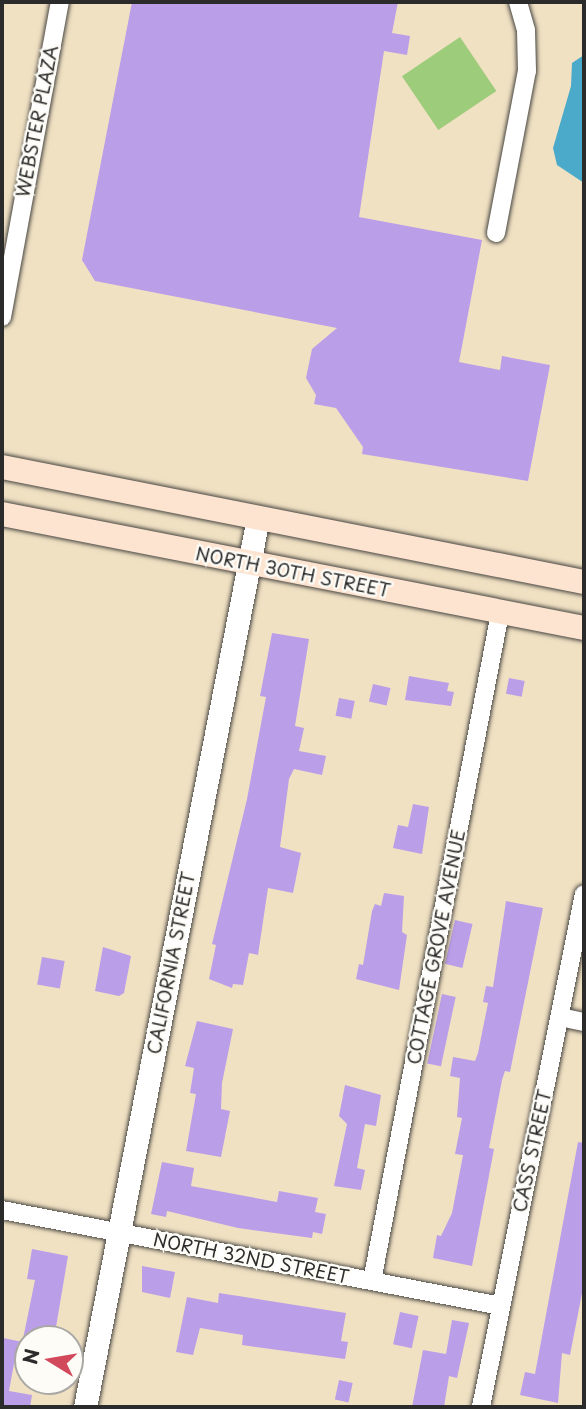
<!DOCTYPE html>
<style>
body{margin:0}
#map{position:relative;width:586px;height:1409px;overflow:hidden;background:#f0e1c3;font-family:"Playpen Sans",sans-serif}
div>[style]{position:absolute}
.green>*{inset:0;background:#9dcc7a;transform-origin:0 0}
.water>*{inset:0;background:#4baaca}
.building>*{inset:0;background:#bb9ee8;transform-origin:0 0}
.roads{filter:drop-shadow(0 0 2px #494642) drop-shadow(0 0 2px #494642)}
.minor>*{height:18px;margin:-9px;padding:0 9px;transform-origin:9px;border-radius:9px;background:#fff}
.tertiary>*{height:23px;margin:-11.5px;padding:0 11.5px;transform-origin:11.5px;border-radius:11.5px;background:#fff}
.secondary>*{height:24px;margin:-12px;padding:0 12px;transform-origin:12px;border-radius:12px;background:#fde4d1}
span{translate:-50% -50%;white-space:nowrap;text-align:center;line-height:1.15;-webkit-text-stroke:5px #fdfcf7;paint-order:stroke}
.street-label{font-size:18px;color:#2b2b2b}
.frame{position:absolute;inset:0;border:4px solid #2b2b2b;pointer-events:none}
.north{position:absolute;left:14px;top:1325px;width:70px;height:70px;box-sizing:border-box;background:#fdfcf7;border:2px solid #a9a8a5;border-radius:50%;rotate:281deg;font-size:19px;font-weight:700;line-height:28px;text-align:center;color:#2b2b2b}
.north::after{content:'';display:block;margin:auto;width:24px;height:32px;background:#d1495b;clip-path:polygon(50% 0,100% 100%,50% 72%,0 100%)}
</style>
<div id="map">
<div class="green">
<i style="left:460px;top:37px;width:65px;height:70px;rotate:56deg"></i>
</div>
<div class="water">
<i style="clip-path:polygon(584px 55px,584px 183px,557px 165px,553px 148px,571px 86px,572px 63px)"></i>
</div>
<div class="building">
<i style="clip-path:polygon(132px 2px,398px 2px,392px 33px,410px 36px,407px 55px,384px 51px,359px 217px,482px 240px,459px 362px,500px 370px,502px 356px,550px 365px,528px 481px,362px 454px,363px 447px,336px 408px,314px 404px,316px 395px,306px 378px,312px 349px,337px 328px,95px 281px,82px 260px)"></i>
<i style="clip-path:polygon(272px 633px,309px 639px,295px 726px,304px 728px,299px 751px,326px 756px,322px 775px,294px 769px,289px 779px,280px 847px,301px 853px,293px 893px,268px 888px,258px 955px,249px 953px,243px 985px,233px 984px,232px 988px,209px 979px,216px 945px,212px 944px,247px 799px,266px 697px,260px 696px)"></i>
<i style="clip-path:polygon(409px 676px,449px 683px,447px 691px,454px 692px,451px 706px,405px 700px)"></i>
<i style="left:509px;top:678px;width:16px;height:16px;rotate:11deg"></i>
<i style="left:373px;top:684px;width:18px;height:18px;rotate:13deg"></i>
<i style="left:339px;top:698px;width:16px;height:18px;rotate:11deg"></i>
<i style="clip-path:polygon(413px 804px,429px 807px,422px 854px,393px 848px,398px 825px,408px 827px)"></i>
<i style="clip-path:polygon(384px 893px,404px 896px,402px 932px,407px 935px,399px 990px,356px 979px,359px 964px,363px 965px,372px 911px,375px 904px,381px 906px)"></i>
<i style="clip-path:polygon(506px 901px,543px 908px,510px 1072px,505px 1071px,502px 1080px,489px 1148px,494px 1149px,472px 1266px,433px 1258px,437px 1235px,441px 1236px,452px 1213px,463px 1155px,455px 1154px,462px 1118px,457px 1117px,460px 1078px,450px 1076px,453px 1057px,475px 1061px,478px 1053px,488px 1003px,483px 1002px,486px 986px,493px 987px)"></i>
<i style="left:455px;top:920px;width:18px;height:45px;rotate:13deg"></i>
<i style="clip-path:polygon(103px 947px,131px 956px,124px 993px,119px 996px,95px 991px)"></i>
<i style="left:42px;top:957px;width:23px;height:28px;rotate:10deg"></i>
<i style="left:442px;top:994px;width:14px;height:71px;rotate:12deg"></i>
<i style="clip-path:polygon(197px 1021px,233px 1029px,222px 1083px,221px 1109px,230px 1111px,221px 1157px,186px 1151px,196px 1094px,190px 1093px,194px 1068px,185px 1066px)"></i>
<i style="clip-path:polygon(345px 1085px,381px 1095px,376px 1126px,365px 1124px,357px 1168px,365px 1170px,361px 1190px,334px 1186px,347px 1124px,339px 1116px)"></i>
<i style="clip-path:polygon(578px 1142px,584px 1143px,584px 1283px,570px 1355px,562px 1353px,558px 1403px,520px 1395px,525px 1372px,535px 1374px)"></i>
<i style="clip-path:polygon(162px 1162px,194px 1168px,191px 1186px,277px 1202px,279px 1191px,318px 1198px,315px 1212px,326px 1214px,322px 1234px,313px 1232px,312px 1238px,238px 1228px,167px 1211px,166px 1217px,151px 1214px)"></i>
<i style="clip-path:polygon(32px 1249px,68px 1256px,54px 1339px,23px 1339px,35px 1280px,27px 1279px)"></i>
<i style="clip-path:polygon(142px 1266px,175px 1272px,170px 1298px,142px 1292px)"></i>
<i style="clip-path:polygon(219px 1293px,346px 1313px,341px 1341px,348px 1342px,345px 1359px,242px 1345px,243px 1335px,200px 1328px,193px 1355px,176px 1352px,187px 1297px,218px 1303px)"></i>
<i style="left:400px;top:1312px;width:19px;height:33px;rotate:12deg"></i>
<i style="clip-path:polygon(452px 1320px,469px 1323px,457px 1378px,449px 1376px,444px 1407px,412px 1407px,423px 1350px,446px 1354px)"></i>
<i style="clip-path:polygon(3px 1338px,28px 1343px,28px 1361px,15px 1358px,9px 1391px,32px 1395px,30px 1407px,2px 1407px)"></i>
<i style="left:339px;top:1380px;width:14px;height:20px;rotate:12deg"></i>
</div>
<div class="roads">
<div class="minor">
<i style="left:496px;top:233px;width:165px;rotate:-79.2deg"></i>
<i style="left:527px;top:71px;width:41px;rotate:-91.4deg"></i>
<i style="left:526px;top:30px;width:29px;rotate:-106deg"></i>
<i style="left:2px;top:317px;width:320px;rotate:-79.6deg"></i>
<i style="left:560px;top:1017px;width:25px;rotate:12deg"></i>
<i style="left:2px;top:1210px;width:508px;rotate:10.89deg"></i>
<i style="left:372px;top:1281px;width:680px;rotate:-79.15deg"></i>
<i style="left:481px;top:1407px;width:523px;rotate:-78.65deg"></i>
</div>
<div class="tertiary">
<i style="left:85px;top:1407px;width:906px;rotate:-78.99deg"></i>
</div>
<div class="secondary">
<i style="left:2px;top:467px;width:593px;rotate:11.18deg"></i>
<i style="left:2px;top:514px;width:593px;rotate:11.08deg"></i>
</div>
</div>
<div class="street-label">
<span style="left:37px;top:121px;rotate:-79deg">WEBSTER PLAZA</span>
<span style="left:293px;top:572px;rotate:11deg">NORTH 30TH STREET</span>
<span style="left:436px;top:947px;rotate:-79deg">COTTAGE GROVE AVENUE</span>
<span style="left:171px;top:963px;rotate:-79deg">CALIFORNIA STREET</span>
<span style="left:532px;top:1151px;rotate:-78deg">CASS STREET</span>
<span style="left:251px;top:1258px;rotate:11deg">NORTH 32ND STREET</span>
</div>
<div class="frame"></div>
<div class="north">N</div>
</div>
